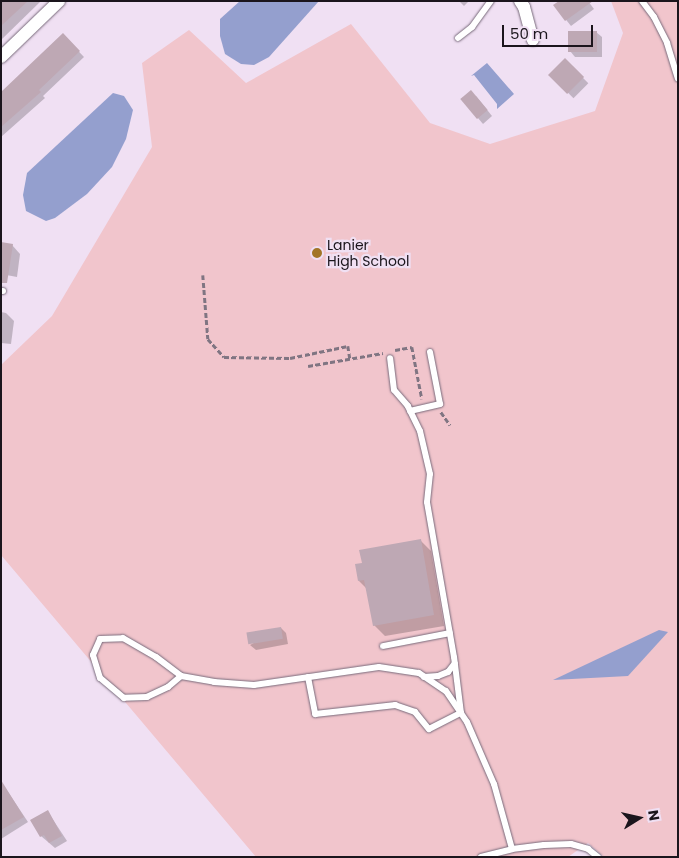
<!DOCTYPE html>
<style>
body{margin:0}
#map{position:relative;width:679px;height:858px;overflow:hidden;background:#f0e0f3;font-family:Poppins,sans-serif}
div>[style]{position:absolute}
.green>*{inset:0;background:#f1c5cc}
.water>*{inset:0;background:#949fce}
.shadow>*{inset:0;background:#0003;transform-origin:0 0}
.building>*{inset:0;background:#bea8b4;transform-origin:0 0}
.path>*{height:2.5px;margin-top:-1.25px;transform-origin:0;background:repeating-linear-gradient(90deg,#807582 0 5px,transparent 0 7.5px)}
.roads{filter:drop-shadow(0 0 1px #786a7b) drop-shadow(0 0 1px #786a7b)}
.lane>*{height:6px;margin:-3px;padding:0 3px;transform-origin:3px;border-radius:3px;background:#fff}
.street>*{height:12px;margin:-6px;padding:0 6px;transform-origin:6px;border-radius:6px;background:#fff}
.dots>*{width:14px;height:14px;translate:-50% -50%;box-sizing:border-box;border:2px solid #f0e0f3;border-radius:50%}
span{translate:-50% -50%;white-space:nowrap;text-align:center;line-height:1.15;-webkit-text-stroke:4.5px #f0e0f3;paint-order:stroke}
.poi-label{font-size:14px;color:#1b151c}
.left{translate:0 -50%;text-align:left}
.frame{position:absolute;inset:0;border:2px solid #1b151c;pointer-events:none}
.north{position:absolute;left:614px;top:793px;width:50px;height:50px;-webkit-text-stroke:4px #f0e0f3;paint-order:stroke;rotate:80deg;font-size:14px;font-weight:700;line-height:20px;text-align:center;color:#1b151c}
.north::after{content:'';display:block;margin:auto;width:18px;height:22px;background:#1b151c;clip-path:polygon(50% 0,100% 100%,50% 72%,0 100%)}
.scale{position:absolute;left:502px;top:25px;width:91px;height:22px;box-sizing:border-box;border:2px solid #1b151c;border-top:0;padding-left:6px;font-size:15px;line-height:18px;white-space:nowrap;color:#1b151c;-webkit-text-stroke:4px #f0e0f3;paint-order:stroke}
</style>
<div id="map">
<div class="green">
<i style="clip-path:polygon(611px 1px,678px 1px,678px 857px,604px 857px,588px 843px,568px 857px,256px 857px,1px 555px,1px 365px,52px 316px,152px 147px,142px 63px,189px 30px,246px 83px,351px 24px,430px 123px,490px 144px,595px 111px,623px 33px)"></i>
</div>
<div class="water">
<i style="clip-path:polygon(240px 1px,319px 1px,269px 57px,254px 65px,241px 64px,225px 54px,220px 36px,220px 19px)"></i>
<i style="clip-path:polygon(487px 63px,514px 94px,497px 109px,497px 104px,474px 75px,471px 76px)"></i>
<i style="clip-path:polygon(113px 93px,124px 96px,133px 110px,126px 139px,112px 167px,87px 194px,55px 218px,46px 221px,26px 211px,23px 195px,27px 173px)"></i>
<i style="clip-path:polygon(659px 630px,668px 632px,628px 676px,553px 680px)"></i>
</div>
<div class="shadow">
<i style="clip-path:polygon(1px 1px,41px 1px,1px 40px)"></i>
<i style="clip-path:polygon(459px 1px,469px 1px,464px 6px)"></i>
<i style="clip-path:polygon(588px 1px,594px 9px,571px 26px,555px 6px)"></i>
<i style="clip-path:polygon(596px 32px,602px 37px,602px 57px,575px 57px,570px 51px)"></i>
<i style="clip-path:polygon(63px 35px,84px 57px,43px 96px,45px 98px,1px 137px,1px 94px)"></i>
<i style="left:565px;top:60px;width:33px;height:21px;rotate:45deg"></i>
<i style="clip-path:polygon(476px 96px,492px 116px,483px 124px,462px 99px)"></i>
<i style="clip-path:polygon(12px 245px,20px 254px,17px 277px,1px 274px)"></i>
<i style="clip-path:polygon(1px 312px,6px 313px,14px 321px,11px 344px,1px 343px)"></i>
<i style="clip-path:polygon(420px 540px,431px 551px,444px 626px,385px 636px,374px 625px,367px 589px,359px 581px,363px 564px)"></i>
<i style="clip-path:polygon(281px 628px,286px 633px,288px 644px,256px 650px,250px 645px)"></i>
<i style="clip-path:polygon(4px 786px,28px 822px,1px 839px,1px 815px)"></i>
<i style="clip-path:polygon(48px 812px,67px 841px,55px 848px,41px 836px)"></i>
</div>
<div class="building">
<i style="clip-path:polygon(1px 1px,28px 1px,1px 26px)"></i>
<i style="clip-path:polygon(559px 1px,593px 1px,565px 21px,553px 5px)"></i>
<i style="left:568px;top:31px;width:29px;height:21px"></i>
<i style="clip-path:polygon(63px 33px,80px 51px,39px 90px,41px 92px,1px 127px,1px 92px)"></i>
<i style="left:565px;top:58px;width:27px;height:24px;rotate:45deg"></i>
<i style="left:471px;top:90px;width:26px;height:14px;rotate:50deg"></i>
<i style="clip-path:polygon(1px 242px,13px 244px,7px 283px,1px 283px)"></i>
<i style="clip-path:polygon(421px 539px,434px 615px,373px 626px,364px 580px,358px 581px,355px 564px,362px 563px,359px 550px)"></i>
<i style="left:281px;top:627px;width:12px;height:35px;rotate:81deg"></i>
<i style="clip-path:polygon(1px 780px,24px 817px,1px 830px)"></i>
<i style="clip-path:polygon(48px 810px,62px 836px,49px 843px,44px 835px,40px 837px,30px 820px)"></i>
</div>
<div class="path">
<i style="left:203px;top:275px;width:64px;rotate:85.5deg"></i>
<i style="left:208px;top:339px;width:24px;rotate:48deg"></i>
<i style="left:224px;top:357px;width:66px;rotate:0.9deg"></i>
<i style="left:290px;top:358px;width:59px;rotate:-11.7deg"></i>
<i style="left:348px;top:346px;width:12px;rotate:81deg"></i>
<i style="left:395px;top:350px;width:17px;rotate:-10deg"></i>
<i style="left:412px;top:347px;width:53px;rotate:79.1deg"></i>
<i style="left:308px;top:366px;width:76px;rotate:-9.8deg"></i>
<i style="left:441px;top:412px;width:16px;rotate:55deg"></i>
</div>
<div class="roads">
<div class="lane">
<i style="left:642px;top:1px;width:20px;rotate:53deg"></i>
<i style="left:654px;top:17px;width:29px;rotate:63deg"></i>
<i style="left:667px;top:43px;width:37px;rotate:73deg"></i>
<i style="left:458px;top:38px;width:18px;rotate:-38deg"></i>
<i style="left:472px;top:27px;width:32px;rotate:-54deg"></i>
<i style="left:1px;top:291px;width:2px"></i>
<i style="left:410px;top:411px;width:31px;rotate:-13deg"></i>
<i style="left:440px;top:404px;width:53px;rotate:-100.9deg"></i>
<i style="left:383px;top:646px;width:68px;rotate:-11deg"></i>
<i style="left:181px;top:676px;width:17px;rotate:140deg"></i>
<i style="left:168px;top:687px;width:23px;rotate:155deg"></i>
<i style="left:147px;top:697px;width:23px;rotate:178deg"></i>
<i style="left:124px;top:698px;width:31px;rotate:-140deg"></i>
<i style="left:100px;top:678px;width:24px;rotate:-107deg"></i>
<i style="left:93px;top:655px;width:17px;rotate:-66deg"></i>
<i style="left:100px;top:639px;width:23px;rotate:-2deg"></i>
<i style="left:123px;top:638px;width:38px;rotate:30deg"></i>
<i style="left:156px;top:657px;width:31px;rotate:37deg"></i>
<i style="left:181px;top:676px;width:34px;rotate:10deg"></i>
<i style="left:214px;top:682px;width:40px;rotate:4.3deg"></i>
<i style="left:254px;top:685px;width:126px;rotate:-8.2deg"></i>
<i style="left:379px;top:667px;width:40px;rotate:8.5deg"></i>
<i style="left:419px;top:673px;width:32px;rotate:34deg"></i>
<i style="left:446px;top:691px;width:37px;rotate:56deg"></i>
<i style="left:467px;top:722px;width:68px;rotate:66.5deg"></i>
<i style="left:494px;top:784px;width:67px;rotate:74.5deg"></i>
<i style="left:512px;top:849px;width:32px;rotate:-7deg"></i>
<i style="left:544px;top:845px;width:27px;rotate:-2deg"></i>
<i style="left:571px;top:844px;width:18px;rotate:16deg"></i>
<i style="left:588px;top:849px;width:13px;rotate:39deg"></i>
<i style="left:308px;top:677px;width:38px;rotate:79deg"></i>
<i style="left:315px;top:714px;width:81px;rotate:-6.4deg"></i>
<i style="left:395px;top:705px;width:21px;rotate:19deg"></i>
<i style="left:415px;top:712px;width:22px;rotate:51deg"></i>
<i style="left:429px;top:729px;width:36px;rotate:-27deg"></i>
<i style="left:461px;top:713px;width:56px;rotate:-97.1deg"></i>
<i style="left:454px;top:657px;width:157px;rotate:-99.9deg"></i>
<i style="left:427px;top:502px;width:28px;rotate:-84deg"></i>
<i style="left:430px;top:474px;width:44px;rotate:-103.1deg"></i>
<i style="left:420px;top:431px;width:28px;rotate:-116deg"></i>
<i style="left:408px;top:406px;width:21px;rotate:-131deg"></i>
<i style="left:394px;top:390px;width:32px;rotate:-97deg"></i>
<i style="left:424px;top:677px;width:14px;rotate:-4deg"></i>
<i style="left:438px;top:676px;width:11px;rotate:-22deg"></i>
<i style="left:448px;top:672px;width:11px;rotate:-52deg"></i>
<i style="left:481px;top:857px;width:32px;rotate:-14deg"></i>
</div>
<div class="street">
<i style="left:520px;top:1px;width:7px;rotate:56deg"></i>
<i style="left:524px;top:7px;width:34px;rotate:75deg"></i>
<i style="left:1px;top:57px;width:81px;rotate:-44deg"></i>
</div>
</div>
<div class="dots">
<i style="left:317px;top:253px;background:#a27527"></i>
</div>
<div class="poi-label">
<span class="left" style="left:327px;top:253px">Lanier<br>High School</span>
</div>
<div class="frame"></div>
<div class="north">N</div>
<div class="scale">50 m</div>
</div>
